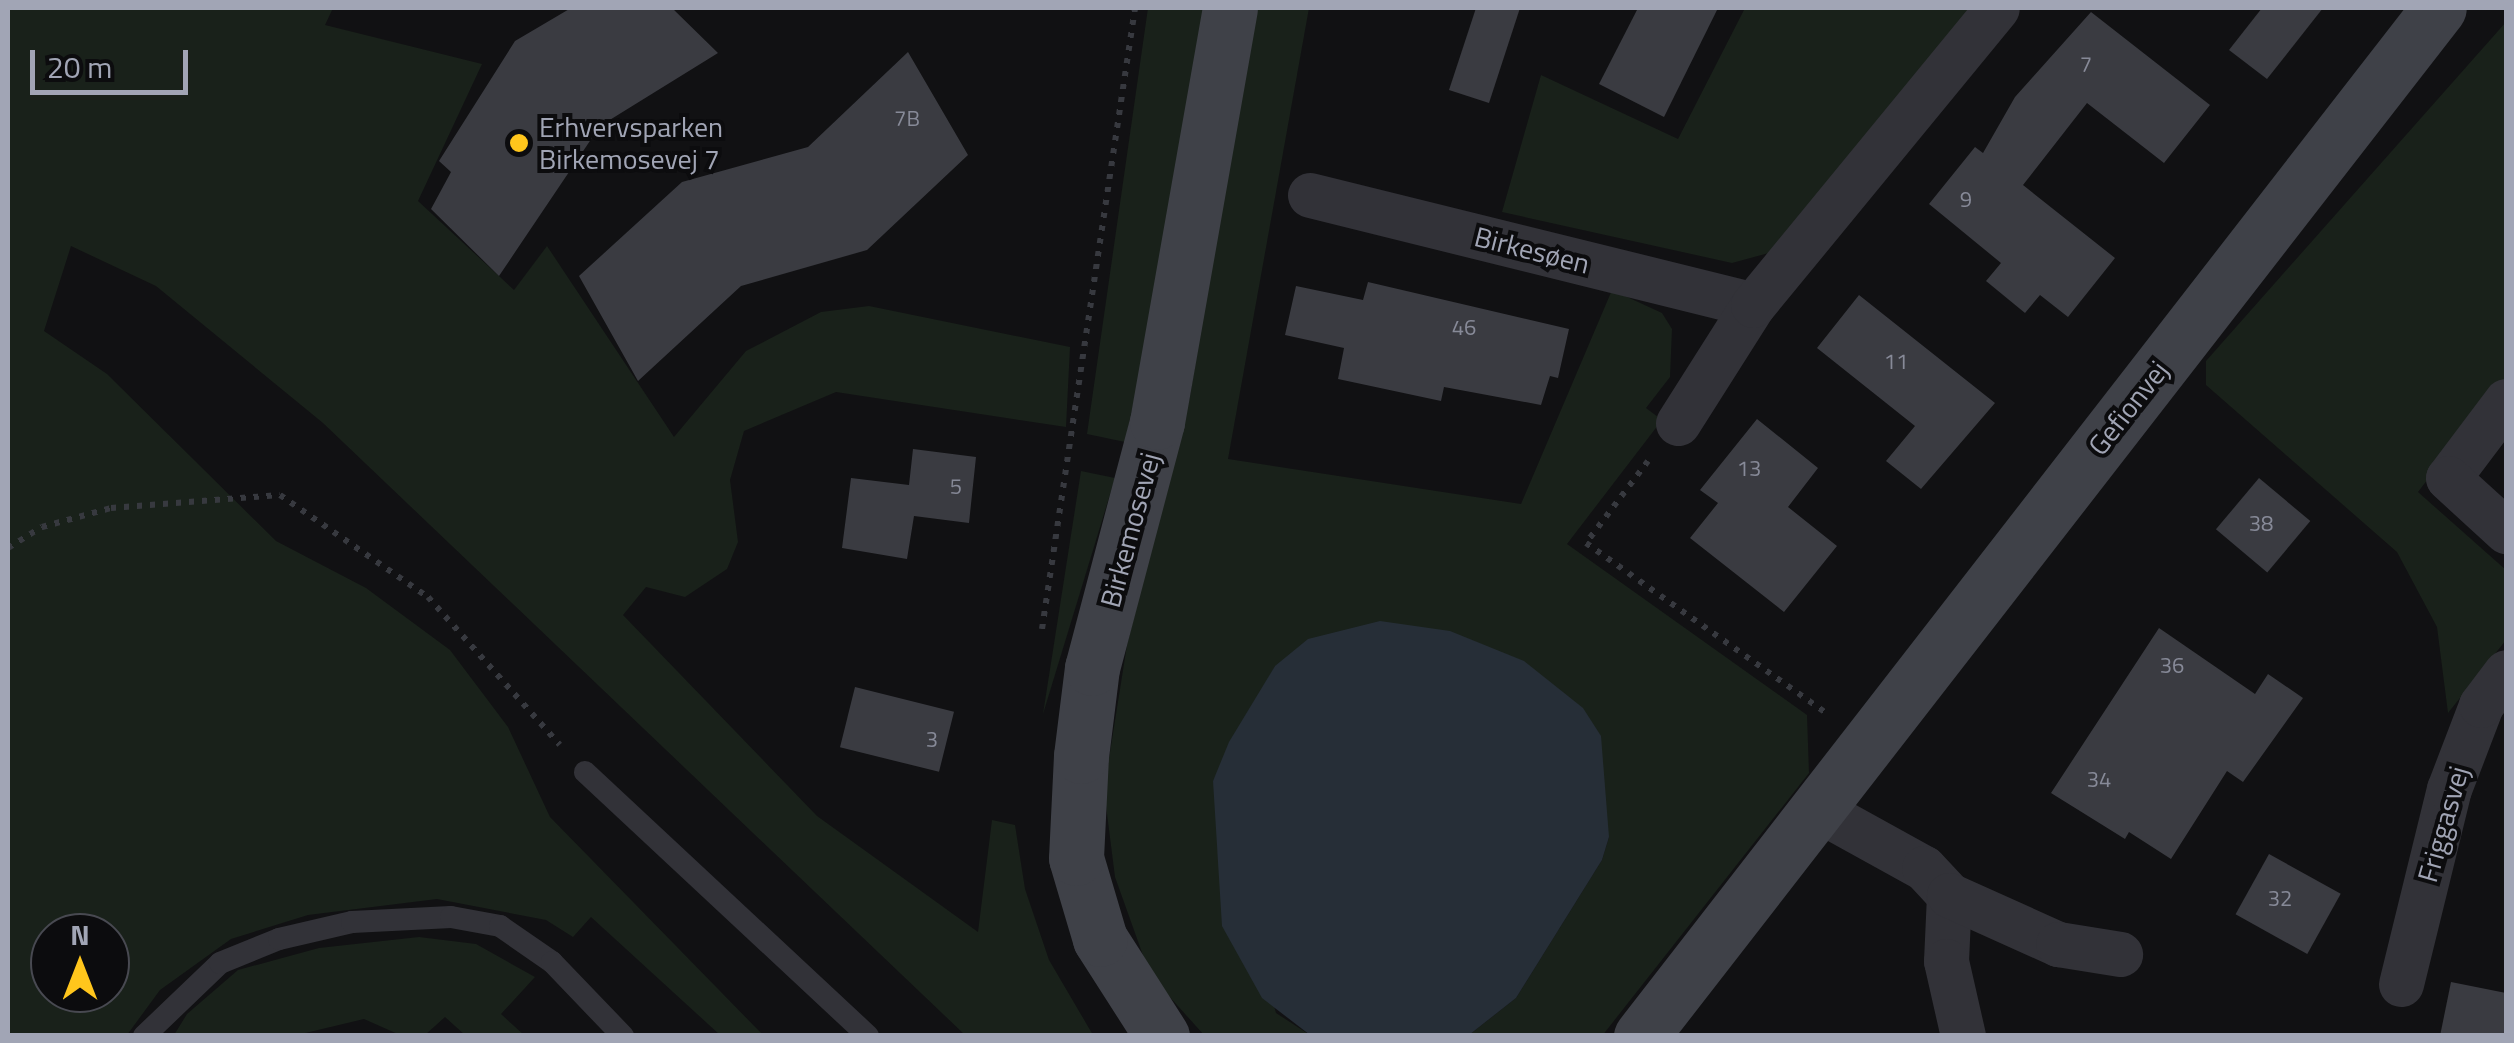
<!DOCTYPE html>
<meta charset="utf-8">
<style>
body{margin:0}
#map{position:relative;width:2514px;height:1043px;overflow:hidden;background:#111113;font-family:"Titillium Web",sans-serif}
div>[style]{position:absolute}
.green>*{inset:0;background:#19211a}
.water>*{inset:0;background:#262e37}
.building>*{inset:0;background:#3a3b41;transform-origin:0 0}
.path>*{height:6px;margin-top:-3px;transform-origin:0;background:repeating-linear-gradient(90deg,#37393f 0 5px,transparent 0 13px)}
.lane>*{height:22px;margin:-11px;padding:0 11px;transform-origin:11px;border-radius:11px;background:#323238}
.street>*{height:45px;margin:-22.5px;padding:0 22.5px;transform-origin:22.5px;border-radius:22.5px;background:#323238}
.secondary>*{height:55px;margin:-27.5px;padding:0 27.5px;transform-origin:27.5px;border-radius:27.5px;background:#3f4148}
.dots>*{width:28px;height:28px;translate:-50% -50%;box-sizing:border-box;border:5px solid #0c0c0e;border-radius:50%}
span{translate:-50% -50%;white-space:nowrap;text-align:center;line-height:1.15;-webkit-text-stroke:8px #0c0c0e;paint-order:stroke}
.number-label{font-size:22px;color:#878a98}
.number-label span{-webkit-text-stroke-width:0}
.poi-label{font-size:28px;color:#a1a5b5}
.left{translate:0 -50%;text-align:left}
.street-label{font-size:28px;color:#a1a5b5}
.frame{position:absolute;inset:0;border:10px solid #a1a5b5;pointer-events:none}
.north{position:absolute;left:30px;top:913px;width:100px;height:100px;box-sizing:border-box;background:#0c0c0e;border:2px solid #484951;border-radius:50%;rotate:0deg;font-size:28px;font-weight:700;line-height:40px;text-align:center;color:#a1a5b5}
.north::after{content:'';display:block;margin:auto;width:35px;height:45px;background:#ffc61c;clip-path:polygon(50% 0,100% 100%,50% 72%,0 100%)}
.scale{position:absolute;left:30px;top:50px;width:158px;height:45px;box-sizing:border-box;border:5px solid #a1a5b5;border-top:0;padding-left:12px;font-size:30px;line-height:35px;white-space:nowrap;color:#a1a5b5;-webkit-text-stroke:8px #0c0c0e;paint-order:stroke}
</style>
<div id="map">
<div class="green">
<i style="clip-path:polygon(evenodd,8px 8px,333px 8px,325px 25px,482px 64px,418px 201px,514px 290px,547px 246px,674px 437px,746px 351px,821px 312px,869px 306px,1070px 347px,1066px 427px,836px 392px,744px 431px,730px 480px,738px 542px,727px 569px,685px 597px,646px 587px,623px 615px,817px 816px,978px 932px,992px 820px,1015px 825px,1025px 889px,1049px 960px,1093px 1035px,965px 1035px,323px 423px,156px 286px,71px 246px,44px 331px,107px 374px,276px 541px,366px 588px,450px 650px,508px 727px,550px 817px,763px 1035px,720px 1035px,591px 917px,573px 937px,546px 920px,437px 899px,308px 915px,231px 939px,160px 990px,127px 1035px,8px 1035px,8px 8px,50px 933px,110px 933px,110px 993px,50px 993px,50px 933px)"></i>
<i style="clip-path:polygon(1148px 8px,1206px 8px,1178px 200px,1125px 442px,1087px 434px)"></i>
<i style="clip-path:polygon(1253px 8px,1309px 8px,1228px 459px,1521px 504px,1612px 290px,1662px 313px,1672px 329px,1670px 377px,1646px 408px,1662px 420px,1567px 544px,1807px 715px,1809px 773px,1602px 1036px,1469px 1035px,1516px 998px,1602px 860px,1609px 837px,1275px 666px,1213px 781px,1276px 1013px,1310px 1035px,1204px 1035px,1150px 975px,1115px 877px,1104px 790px,1127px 645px,1190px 396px)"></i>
<i style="clip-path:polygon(1745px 8px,1970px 8px,1776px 251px,1732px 263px,1502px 212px,1541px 75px,1678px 139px)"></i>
<i style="clip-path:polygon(2506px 22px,2506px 377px,2418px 492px,2506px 570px,2506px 640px,2448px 713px,2437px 627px,2397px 552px,2206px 385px,2206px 361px)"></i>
<i style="clip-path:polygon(1081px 471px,1115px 478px,1043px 714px)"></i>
<i style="clip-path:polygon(419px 937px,476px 944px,535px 977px,501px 1014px,524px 1035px,465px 1035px,445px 1017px,425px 1035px,400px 1035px,364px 1019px,297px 1035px,174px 1035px,187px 1014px,238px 970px,319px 948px)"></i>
</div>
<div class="water">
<i style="clip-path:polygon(1380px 621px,1450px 631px,1524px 661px,1583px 708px,1601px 736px,1609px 837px,1602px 860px,1516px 998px,1469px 1035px,1310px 1035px,1262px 998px,1222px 926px,1213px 781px,1229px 742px,1275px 666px,1308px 639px)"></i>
</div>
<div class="building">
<i style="clip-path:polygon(571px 8px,672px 8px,718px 53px,600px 126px,499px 276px,431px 209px,451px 172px,439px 161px,515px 41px)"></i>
<i style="clip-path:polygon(1476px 8px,1520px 8px,1489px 103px,1449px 90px)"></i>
<i style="clip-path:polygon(1638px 8px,1718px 8px,1664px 117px,1599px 84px)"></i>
<i style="clip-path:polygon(2262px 8px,2323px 8px,2267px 79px,2229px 50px)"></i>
<i style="clip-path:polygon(2091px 12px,2210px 105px,2164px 163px,2087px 103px,2023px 185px,2115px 258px,2068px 317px,2040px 295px,2025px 313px,1986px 281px,2001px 263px,1929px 204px,1975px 147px,1983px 153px,2015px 97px)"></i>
<i style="clip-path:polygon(908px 52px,968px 155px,867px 250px,741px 286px,638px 381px,579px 276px,682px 182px,808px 147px)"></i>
<i style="clip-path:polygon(1368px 282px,1569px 329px,1558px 378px,1550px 376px,1541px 405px,1444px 387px,1441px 401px,1338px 379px,1344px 348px,1285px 335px,1296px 286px,1363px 300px)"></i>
<i style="clip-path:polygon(1859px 295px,1995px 403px,1921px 489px,1886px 461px,1915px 426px,1817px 348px)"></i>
<i style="clip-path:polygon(1757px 419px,1818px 468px,1788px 507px,1837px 546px,1784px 612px,1690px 538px,1718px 503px,1700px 490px)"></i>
<i style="clip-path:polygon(913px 449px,976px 457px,969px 523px,914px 516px,907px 559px,842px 548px,851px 478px,909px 485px)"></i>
<i style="left:2259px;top:478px;width:67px;height:67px;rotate:40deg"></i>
<i style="clip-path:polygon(2159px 628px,2255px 694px,2268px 674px,2303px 698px,2243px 782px,2227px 771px,2171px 859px,2129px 832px,2125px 839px,2051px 793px)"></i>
<i style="left:855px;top:687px;width:102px;height:62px;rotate:14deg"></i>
<i style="left:2269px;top:854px;width:82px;height:69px;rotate:29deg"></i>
<i style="clip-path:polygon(2451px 982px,2506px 993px,2506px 1036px,2440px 1036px)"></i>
</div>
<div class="path">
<i style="left:1648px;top:461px;width:103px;rotate:127.1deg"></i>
<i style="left:1586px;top:543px;width:294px;rotate:35.3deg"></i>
<i style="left:8px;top:548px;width:40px;rotate:-32deg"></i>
<i style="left:42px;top:527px;width:72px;rotate:-15.4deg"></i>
<i style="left:111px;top:508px;width:169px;rotate:-4.4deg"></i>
<i style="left:280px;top:495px;width:180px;rotate:34.6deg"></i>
<i style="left:428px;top:597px;width:198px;rotate:48.3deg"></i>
<i style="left:1042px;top:629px;width:628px;rotate:-81.48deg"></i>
</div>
<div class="lane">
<i style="left:585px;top:772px;width:387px;rotate:43deg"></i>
<i style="left:144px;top:1036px;width:105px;rotate:-43.8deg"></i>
<i style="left:220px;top:963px;width:64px;rotate:-22.1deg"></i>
<i style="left:279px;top:939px;width:75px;rotate:-13.1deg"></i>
<i style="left:352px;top:922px;width:99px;rotate:-2.9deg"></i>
<i style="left:451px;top:917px;width:50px;rotate:10.4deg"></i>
<i style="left:500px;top:926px;width:63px;rotate:34.7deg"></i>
<i style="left:552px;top:962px;width:103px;rotate:46.2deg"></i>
</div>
<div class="street">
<i style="left:1310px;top:195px;width:456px;rotate:13.9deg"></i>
<i style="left:2506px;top:401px;width:96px;rotate:127deg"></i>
<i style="left:2448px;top:478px;width:79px;rotate:42.4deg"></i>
<i style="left:1678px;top:423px;width:140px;rotate:-57.6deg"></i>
<i style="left:1753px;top:305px;width:384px;rotate:-50.6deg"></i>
<i style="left:1817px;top:809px;width:122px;rotate:28.9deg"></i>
<i style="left:1924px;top:868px;width:37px;rotate:47deg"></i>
<i style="left:1949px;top:895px;width:66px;rotate:92.6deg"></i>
<i style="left:1946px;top:961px;width:77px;rotate:77.2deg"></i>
<i style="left:1949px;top:895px;width:120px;rotate:24.2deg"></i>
<i style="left:2058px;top:944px;width:63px;rotate:9.2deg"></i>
<i style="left:2401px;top:984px;width:201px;rotate:-76.2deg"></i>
<i style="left:2449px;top:789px;width:90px;rotate:-69.1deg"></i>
<i style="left:2481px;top:705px;width:41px;rotate:-52.9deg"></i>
</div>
<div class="secondary">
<i style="left:1162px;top:1036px;width:115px;rotate:-122.6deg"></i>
<i style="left:1100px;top:939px;width:84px;rotate:-106.5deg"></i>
<i style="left:1076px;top:858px;width:102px;rotate:-87.2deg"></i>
<i style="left:1081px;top:756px;width:89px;rotate:-82.9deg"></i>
<i style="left:1092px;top:668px;width:254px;rotate:-75.2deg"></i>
<i style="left:1157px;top:422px;width:420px;rotate:-80deg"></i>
<i style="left:1641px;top:1036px;width:1301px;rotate:-52.18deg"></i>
</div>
<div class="dots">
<i style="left:519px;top:143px;background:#ffc61c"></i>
</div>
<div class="number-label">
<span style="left:2086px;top:65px">7</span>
<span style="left:907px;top:119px">7B</span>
<span style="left:1966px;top:200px">9</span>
<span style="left:1464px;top:328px">46</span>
<span style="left:1896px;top:362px">11</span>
<span style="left:1749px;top:469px">13</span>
<span style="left:956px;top:487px">5</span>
<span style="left:2261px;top:524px">38</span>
<span style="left:2172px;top:666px">36</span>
<span style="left:932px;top:740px">3</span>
<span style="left:2099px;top:780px">34</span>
<span style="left:2280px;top:899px">32</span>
</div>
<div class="poi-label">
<span class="left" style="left:539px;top:143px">Erhvervsparken<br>Birkemosevej 7</span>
</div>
<div class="street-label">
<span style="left:1532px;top:250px;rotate:14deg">Birkesøen</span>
<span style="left:2128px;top:408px;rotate:-52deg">Gefionvej</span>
<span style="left:1130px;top:530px;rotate:-75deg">Birkemosevej</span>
<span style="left:2443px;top:824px;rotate:-74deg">Friggasvej</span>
</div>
<div class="frame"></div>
<div class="north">N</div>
<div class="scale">20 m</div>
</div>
